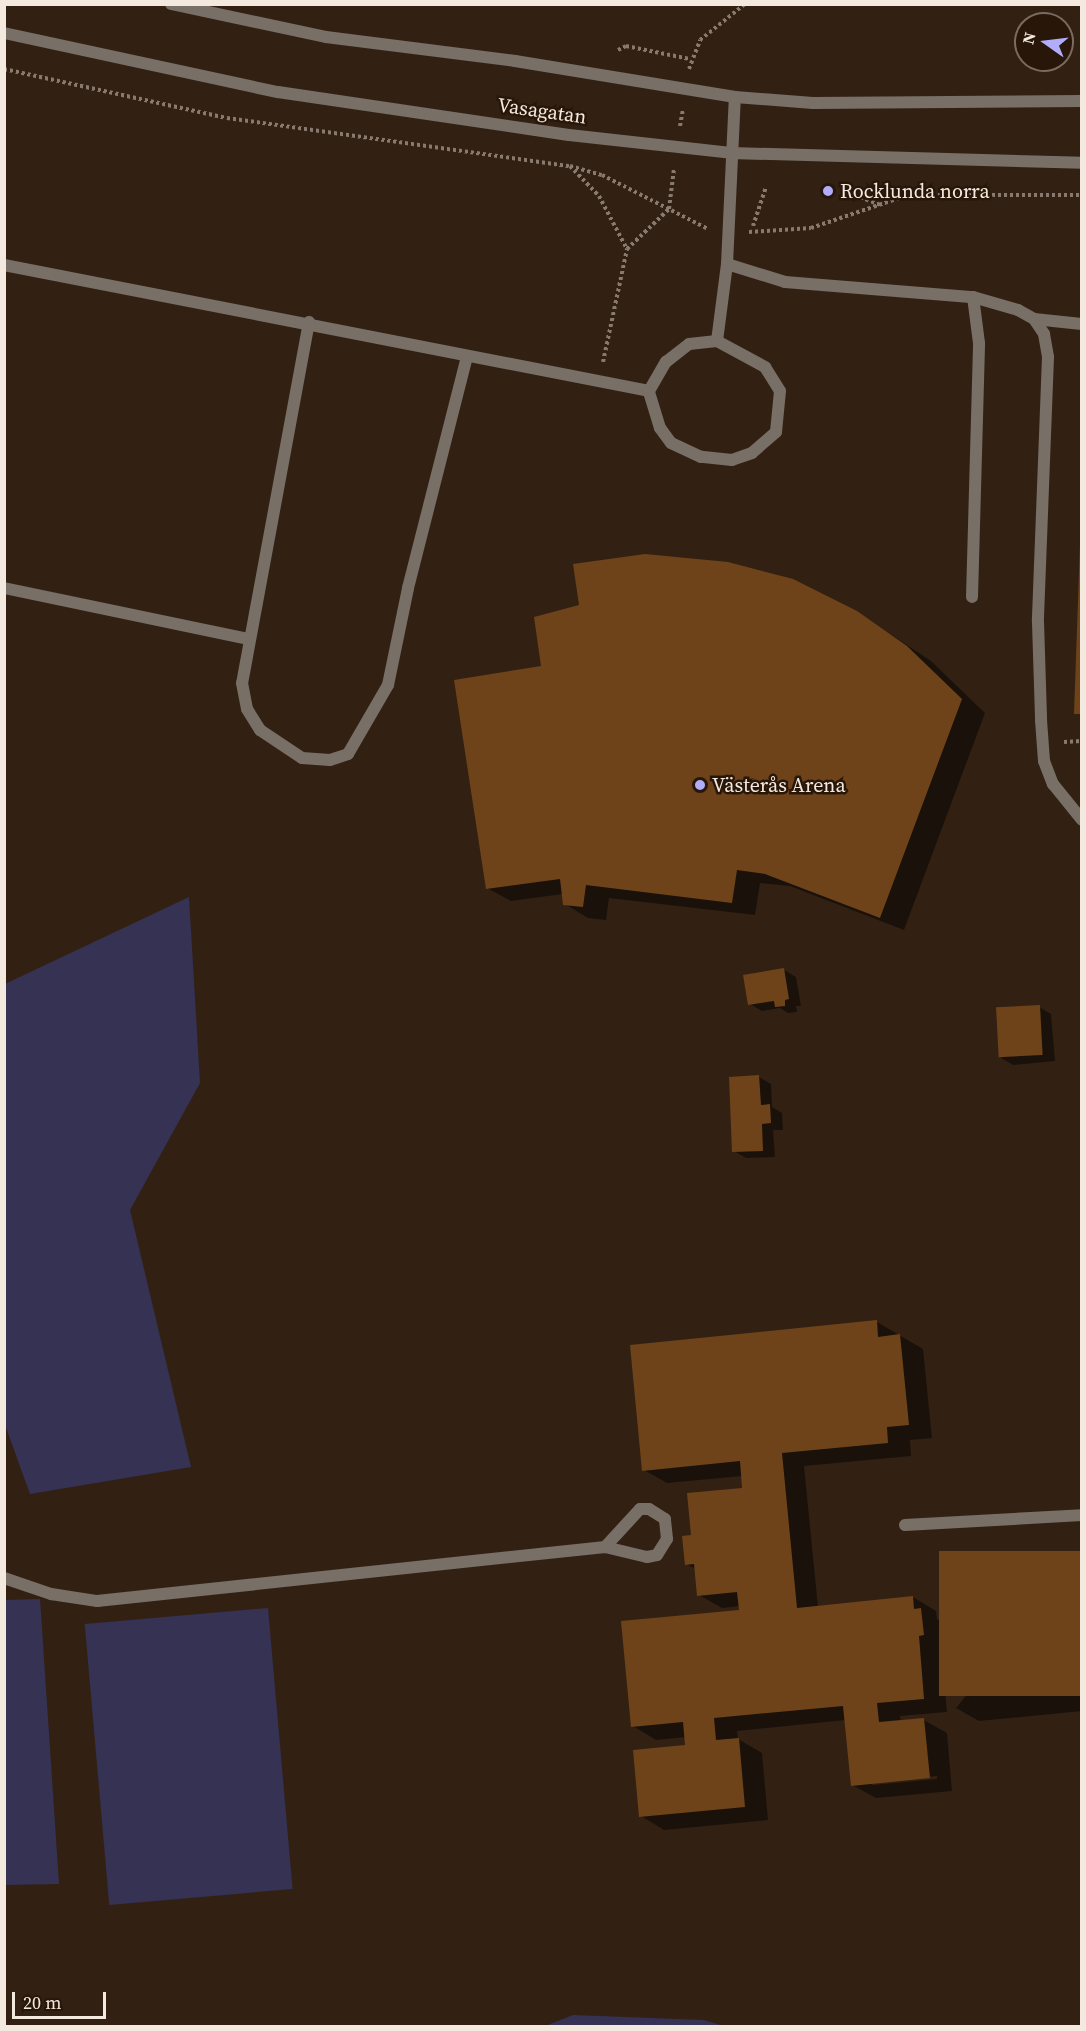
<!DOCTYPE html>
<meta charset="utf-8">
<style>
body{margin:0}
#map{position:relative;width:1086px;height:2031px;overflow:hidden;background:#322113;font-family:"Source Serif 4",serif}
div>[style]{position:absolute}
.green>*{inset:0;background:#353254;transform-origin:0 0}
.shadow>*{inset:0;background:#0007}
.building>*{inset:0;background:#6f4319;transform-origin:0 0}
.path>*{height:4px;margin-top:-2px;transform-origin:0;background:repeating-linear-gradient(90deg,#887a6e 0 3px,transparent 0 6px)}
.service>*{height:12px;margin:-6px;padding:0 6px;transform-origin:6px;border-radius:6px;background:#786f67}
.tertiary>*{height:12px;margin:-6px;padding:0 6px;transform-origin:6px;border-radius:6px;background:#786f67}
.dots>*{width:16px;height:16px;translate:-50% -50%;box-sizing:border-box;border:3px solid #281709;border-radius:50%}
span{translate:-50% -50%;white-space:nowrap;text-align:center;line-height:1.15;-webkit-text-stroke:5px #281709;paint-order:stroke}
.street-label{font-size:20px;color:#f4e9df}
.poi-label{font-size:20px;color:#f4e9df}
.left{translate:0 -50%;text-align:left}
.frame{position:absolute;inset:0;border:6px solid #f4e9df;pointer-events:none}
.north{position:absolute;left:1014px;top:12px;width:60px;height:60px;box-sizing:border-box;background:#281709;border:2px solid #7a6b5f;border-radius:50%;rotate:284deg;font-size:16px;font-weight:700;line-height:24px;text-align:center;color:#f4e9df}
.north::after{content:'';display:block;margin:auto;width:21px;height:27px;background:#b1adfa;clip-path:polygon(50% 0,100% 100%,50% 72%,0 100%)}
.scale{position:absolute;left:12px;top:1992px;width:94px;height:27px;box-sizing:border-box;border:3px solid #f4e9df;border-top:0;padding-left:8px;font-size:18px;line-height:21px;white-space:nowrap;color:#f4e9df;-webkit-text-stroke:4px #281709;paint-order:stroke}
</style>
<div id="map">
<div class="green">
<i style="clip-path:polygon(189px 897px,200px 1083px,130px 1210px,191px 1467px,30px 1494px,4px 1422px,5px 984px)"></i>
<i style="clip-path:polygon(40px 1599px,59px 1884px,5px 1885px,5px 1600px)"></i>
<i style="left:268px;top:1608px;width:282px;height:184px;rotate:85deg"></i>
<i style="clip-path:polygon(573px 2015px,704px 2020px,724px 2026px,545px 2026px)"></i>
</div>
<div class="shadow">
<i style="clip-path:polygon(857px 612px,931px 661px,985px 713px,904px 930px,790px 886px,760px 883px,755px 915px,609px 898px,606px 920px,588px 918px,565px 904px,563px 894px,511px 901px,487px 888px)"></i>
<i style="clip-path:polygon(784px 970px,796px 977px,801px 1006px,796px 1006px,797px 1012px,788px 1013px,780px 1008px,762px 1011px,750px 1004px)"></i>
<i style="clip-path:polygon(1039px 1007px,1051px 1014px,1055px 1061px,1013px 1065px,1001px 1058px)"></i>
<i style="clip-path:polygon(759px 1077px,771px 1084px,772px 1107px,782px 1113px,783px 1130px,773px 1130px,775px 1157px,746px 1158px,734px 1151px)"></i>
<i style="clip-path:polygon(evenodd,877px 1322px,923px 1349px,932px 1438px,910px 1440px,911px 1456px,804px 1466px,818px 1607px,913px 1597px,936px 1611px,937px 1619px,944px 1623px,946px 1648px,941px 1648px,947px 1712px,900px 1716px,901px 1722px,924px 1720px,947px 1733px,952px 1791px,876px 1798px,852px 1785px,846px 1720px,737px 1731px,738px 1739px,762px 1753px,768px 1820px,664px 1830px,641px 1816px,687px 1746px,686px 1737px,656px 1740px,633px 1726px,741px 1611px,740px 1606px,722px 1608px,699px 1595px,696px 1569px,686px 1564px,744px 1489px,743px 1476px,667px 1483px,644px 1470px,877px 1322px,937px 1776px,937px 1779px,872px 1785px,872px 1782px,937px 1776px)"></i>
<i style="clip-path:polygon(1082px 1552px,1082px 1711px,979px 1721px,956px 1708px)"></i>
</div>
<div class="building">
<i style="clip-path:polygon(1080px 544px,1082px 544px,1082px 714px,1074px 714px)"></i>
<i style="clip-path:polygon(645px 554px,728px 562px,793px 579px,857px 611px,907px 646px,962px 699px,880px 918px,765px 874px,737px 870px,732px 903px,586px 885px,583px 907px,563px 905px,560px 879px,486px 889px,454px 680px,541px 666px,534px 617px,579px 605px,573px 564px)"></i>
<i style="clip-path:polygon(784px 968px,789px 999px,785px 1000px,785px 1006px,775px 1007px,774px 1001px,748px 1005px,743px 975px)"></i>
<i style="left:1040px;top:1005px;width:50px;height:44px;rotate:87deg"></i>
<i style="clip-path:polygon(759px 1075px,761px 1105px,770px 1104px,771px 1123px,762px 1124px,763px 1151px,732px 1152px,729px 1077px)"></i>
<i style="clip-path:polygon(877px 1320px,878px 1337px,900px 1334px,909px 1425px,887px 1427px,888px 1443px,782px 1453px,797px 1608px,913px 1596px,914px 1609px,921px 1608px,924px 1635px,919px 1636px,924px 1699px,877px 1703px,879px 1722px,924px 1718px,930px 1778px,851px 1786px,843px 1706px,714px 1718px,716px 1740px,739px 1738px,745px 1807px,639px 1817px,633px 1750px,685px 1745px,683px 1722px,631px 1727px,621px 1621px,739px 1610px,737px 1592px,697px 1596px,694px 1564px,685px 1565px,682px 1536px,691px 1535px,687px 1493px,742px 1488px,740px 1461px,642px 1471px,630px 1345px)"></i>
<i style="left:1082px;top:1551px;width:145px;height:143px;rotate:90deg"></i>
</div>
<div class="path">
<i style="left:618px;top:50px;width:9px;rotate:-27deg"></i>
<i style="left:626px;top:46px;width:65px;rotate:11.5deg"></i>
<i style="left:4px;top:69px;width:228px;rotate:12.4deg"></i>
<i style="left:227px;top:118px;width:346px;rotate:8deg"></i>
<i style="left:570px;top:166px;width:33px;rotate:16deg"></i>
<i style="left:602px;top:175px;width:119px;rotate:27deg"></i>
<i style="left:689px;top:69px;width:31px;rotate:-69deg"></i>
<i style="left:700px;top:40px;width:58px;rotate:-38.7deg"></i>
<i style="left:680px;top:126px;width:17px;rotate:-80deg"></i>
<i style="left:570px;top:166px;width:42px;rotate:46deg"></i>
<i style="left:599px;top:196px;width:60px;rotate:62.2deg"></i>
<i style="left:849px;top:193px;width:34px;rotate:21deg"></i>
<i style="left:753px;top:226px;width:41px;rotate:-71.6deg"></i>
<i style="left:749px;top:232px;width:62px;rotate:-3.7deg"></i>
<i style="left:811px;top:228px;width:93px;rotate:-18.8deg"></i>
<i style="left:899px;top:198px;width:27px;rotate:-6deg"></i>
<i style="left:926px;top:195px;width:156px"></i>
<i style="left:603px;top:362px;width:116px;rotate:-78deg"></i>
<i style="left:627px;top:249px;width:58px;rotate:-43.6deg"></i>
<i style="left:669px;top:209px;width:40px;rotate:-82.9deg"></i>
<i style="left:1064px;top:742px;width:18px;rotate:-3deg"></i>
</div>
<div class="service">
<i style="left:727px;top:264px;width:61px;rotate:17.2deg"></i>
<i style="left:785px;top:282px;width:189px;rotate:4.6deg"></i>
<i style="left:973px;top:297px;width:47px;rotate:16.1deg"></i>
<i style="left:1018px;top:310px;width:18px;rotate:29deg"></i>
<i style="left:1034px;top:319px;width:18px;rotate:56deg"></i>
<i style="left:1044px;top:334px;width:23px;rotate:80deg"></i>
<i style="left:1048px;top:357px;width:265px;rotate:92.2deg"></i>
<i style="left:1038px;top:622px;width:98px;rotate:88.2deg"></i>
<i style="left:1041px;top:720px;width:41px;rotate:85.8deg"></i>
<i style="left:1044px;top:761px;width:25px;rotate:69deg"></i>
<i style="left:1053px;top:784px;width:46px;rotate:51.1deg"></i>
<i style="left:4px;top:265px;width:657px;rotate:11.05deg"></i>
<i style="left:1034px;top:319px;width:48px;rotate:5.9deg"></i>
<i style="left:309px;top:322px;width:367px;rotate:100.5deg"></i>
<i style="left:242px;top:683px;width:26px;rotate:79deg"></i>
<i style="left:247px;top:709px;width:25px;rotate:58deg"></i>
<i style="left:260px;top:730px;width:50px;rotate:33.7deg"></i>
<i style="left:302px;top:758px;width:28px;rotate:4deg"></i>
<i style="left:330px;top:760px;width:19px;rotate:-18deg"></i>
<i style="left:348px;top:754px;width:80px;rotate:-59.9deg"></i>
<i style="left:388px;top:685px;width:99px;rotate:-78.3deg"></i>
<i style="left:408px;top:588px;width:238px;rotate:-75.7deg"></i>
<i style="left:717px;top:341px;width:55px;rotate:28.4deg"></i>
<i style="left:765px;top:367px;width:28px;rotate:58deg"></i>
<i style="left:780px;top:391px;width:41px;rotate:95.6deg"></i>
<i style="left:776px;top:432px;width:32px;rotate:139deg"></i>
<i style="left:752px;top:453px;width:21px;rotate:161deg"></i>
<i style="left:732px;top:460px;width:31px;rotate:-174deg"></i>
<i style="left:701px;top:457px;width:33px;rotate:-155deg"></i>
<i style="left:671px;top:443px;width:19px;rotate:-126deg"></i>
<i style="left:660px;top:428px;width:39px;rotate:-107deg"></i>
<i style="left:649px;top:391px;width:34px;rotate:-60deg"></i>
<i style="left:666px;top:362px;width:29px;rotate:-38deg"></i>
<i style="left:689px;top:344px;width:28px;rotate:-6deg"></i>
<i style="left:717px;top:341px;width:78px;rotate:-82.6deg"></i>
<i style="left:727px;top:264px;width:167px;rotate:-87.3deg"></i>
<i style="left:4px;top:588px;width:249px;rotate:11.8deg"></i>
<i style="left:972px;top:597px;width:254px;rotate:-88.4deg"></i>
<i style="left:979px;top:343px;width:46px;rotate:-97.4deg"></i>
<i style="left:905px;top:1525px;width:177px;rotate:-3.2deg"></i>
<i style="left:4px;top:1578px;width:50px;rotate:18.8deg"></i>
<i style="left:51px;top:1594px;width:47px;rotate:8.7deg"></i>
<i style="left:97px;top:1601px;width:511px;rotate:-6.07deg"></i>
<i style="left:605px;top:1547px;width:43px;rotate:13.4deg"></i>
<i style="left:647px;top:1557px;width:10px;rotate:-11deg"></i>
<i style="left:657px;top:1555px;width:19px;rotate:-58deg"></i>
<i style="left:667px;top:1539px;width:20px;rotate:-96deg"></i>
<i style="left:665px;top:1519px;width:19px;rotate:-148deg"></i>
<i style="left:649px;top:1509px;width:9px;rotate:180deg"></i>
<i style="left:640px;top:1509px;width:52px;rotate:132.6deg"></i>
</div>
<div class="tertiary">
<i style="left:171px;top:4px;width:158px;rotate:12deg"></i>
<i style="left:326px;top:37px;width:191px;rotate:7.2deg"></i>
<i style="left:515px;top:61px;width:223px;rotate:9.3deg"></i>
<i style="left:735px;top:97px;width:78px;rotate:4.4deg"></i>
<i style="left:813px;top:103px;width:269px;rotate:-0.4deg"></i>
<i style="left:4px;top:33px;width:280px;rotate:12.2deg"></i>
<i style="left:278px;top:92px;width:294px;rotate:8.4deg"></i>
<i style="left:569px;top:135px;width:163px;rotate:6.3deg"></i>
<i style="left:731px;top:153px;width:351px;rotate:1.6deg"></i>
</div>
<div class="dots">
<i style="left:828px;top:191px;background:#b1adfa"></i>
<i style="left:700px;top:785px;background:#b1adfa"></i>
</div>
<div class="street-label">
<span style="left:542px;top:111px;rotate:8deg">Vasagatan</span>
</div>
<div class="poi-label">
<span class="left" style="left:840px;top:191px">Rocklunda norra</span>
<span class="left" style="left:712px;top:785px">Västerås Arena</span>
</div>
<div class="frame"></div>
<div class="north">N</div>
<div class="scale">20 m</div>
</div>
